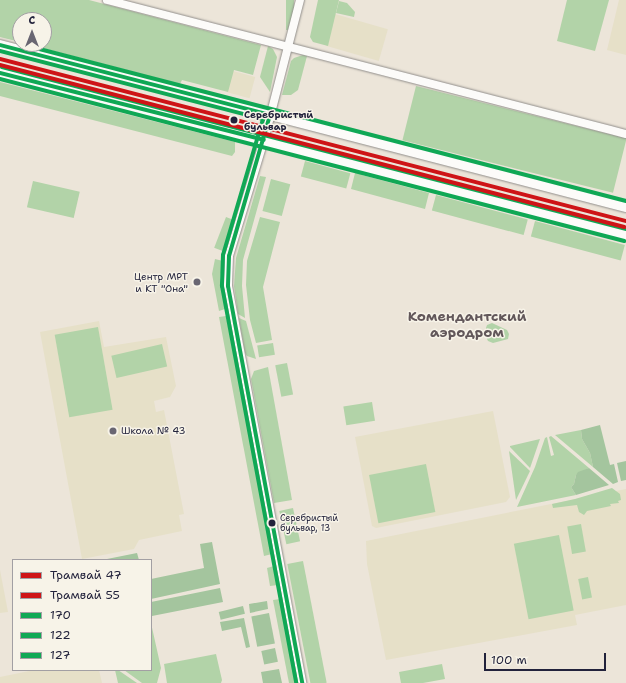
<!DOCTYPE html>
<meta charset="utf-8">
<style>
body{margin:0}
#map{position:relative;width:626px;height:683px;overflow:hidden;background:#ece5d9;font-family:"Shantell Sans",sans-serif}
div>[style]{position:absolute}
.built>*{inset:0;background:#e6e0c8;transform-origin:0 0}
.green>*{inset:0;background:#b2d3a8;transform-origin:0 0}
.forest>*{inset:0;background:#a4c59e;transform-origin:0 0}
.roads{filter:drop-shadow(0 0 1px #918e8b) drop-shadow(0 0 1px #918e8b)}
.minor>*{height:8px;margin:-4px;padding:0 4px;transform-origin:4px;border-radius:4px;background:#fcfbf9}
.major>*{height:10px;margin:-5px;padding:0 5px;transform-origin:5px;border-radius:5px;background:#fcfbf9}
.bus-1>*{height:4px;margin:-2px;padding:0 2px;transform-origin:2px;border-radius:2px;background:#10a855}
.bus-2>*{height:4px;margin:-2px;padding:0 2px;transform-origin:2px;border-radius:2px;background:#10a855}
.bus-3>*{height:4px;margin:-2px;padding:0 2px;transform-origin:2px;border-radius:2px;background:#10a855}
.tram-1>*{height:4px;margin:-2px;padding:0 2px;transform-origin:2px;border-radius:2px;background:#ce1417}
.tram-2>*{height:4px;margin:-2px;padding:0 2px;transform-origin:2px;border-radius:2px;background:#ce1417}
.dots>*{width:11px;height:11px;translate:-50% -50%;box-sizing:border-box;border:2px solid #f7f3e8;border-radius:50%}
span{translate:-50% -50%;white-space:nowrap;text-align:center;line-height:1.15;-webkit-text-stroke:3px #f7f3e8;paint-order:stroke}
.bus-label{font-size:9px;color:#22223b}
.left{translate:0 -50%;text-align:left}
.stop-label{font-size:10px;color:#22223b;font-weight:700}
.poi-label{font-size:10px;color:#22223b}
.right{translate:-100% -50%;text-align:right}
.district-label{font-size:14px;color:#62575a;font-weight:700}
.legend{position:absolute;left:12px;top:559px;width:140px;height:112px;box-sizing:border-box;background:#f7f3e8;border:1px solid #a29fa3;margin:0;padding:5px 7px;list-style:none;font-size:12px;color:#22223b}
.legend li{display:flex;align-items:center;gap:8px;height:20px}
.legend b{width:20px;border:1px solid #a29fa3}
.north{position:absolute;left:12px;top:12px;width:40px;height:40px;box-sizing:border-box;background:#f7f3e8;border:1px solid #a29fa3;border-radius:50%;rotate:0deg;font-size:11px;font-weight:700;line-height:16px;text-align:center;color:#22223b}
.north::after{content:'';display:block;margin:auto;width:14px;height:18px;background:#696672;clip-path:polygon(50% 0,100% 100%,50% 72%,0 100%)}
.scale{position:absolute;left:484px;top:653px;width:122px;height:18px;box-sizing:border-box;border:2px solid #22223b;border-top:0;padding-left:5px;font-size:12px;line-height:14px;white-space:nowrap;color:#22223b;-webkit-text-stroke:3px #f7f3e8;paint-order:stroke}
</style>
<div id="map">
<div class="built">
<i style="clip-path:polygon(619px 0,626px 0,626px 55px,607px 50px)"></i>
<i style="left:335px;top:14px;width:55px;height:33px;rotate:16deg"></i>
<i style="left:233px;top:71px;width:23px;height:22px;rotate:15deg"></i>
<i style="clip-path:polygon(99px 321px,104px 347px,166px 337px,176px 386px,170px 397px,154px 401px,156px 412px,164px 410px,184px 514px,179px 515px,182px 531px,139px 540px,134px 549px,82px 559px,40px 332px)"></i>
<i style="clip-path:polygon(493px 411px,510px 497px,506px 502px,376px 528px,372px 526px,355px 437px)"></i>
<i style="clip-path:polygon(626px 489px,626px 605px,575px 615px,577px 625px,386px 660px,367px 564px,366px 541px)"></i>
<i style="clip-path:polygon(0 570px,8px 612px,0 613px)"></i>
<i style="clip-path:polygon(34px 670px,99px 670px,102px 683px,0 683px,0 677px)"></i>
</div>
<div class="green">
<i style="clip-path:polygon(0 0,89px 0,261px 45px,253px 75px,234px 70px,228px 92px,182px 80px,180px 84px,27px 44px,44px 44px,44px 20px,20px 20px,20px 42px,0 37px)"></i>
<i style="left:286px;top:0;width:8px;height:30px"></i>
<i style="clip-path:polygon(318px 0,339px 0,328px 46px,313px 42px,310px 37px)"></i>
<i style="clip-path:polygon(567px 0,609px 0,595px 51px,557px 41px)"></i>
<i style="clip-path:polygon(339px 1px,347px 3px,355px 12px,354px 17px,336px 13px)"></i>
<i style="clip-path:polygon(268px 46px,273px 49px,277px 57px,270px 92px,260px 77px)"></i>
<i style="clip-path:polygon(303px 55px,307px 56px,298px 90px,291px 95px,282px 95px,291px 61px,294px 58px)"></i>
<i style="clip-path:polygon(0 82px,235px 142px,235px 152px,232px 156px,0 96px)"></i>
<i style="left:416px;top:86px;width:217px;height:56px;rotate:14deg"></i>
<i style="left:305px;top:161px;width:47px;height:16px;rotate:15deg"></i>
<i style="clip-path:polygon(356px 169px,360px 171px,362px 175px,429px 193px,425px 209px,351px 189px)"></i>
<i style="clip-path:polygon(260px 176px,266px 177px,243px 260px,242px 286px,245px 318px,238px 314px,234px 286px,236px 258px)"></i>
<i style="left:271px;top:179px;width:20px;height:33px;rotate:15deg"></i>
<i style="left:33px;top:181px;width:48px;height:27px;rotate:13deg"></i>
<i style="left:436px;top:195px;width:95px;height:16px;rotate:15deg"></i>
<i style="left:226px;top:217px;width:9px;height:33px;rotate:21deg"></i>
<i style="clip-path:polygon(260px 217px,280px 222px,263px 287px,272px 340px,256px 343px,250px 320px,246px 285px,247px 261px)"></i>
<i style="left:535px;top:221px;width:93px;height:16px;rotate:15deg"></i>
<i style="clip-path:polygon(215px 259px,223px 261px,220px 278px,225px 309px,219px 311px,212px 274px)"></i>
<i style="clip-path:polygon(226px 316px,272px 554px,264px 556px,219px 317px)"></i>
<i style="clip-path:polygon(239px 318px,246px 321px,256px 359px,247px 356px,245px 353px)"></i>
<i style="clip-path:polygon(492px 323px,507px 330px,509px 334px,508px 339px,493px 343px,488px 341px,486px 337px,486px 328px,487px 325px)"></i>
<i style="left:98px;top:327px;width:84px;height:44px;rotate:80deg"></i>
<i style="left:273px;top:343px;width:12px;height:16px;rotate:81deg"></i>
<i style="left:162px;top:344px;width:23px;height:52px;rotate:77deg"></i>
<i style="left:287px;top:363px;width:32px;height:12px;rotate:79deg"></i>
<i style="clip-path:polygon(268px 367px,292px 500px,274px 503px,251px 379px,254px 371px)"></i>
<i style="left:372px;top:402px;width:19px;height:29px;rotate:81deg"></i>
<i style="clip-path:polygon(581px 430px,582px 439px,590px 453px,593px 467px,555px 435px)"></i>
<i style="clip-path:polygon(551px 436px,589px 468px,576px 475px,574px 484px,571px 487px,576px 495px,517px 507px,535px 467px,545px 438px,547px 437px,551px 456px,554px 455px,549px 437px)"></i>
<i style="clip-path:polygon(540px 439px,530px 468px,510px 447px,510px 446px)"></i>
<i style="clip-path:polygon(509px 451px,530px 471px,516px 500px)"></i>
<i style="left:426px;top:464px;width:49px;height:58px;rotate:79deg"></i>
<i style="clip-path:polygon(612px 488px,620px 494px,621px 500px,618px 501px,619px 503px,610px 504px,611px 506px,587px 511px,584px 515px,579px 512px,577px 505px,553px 508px,552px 504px,575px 499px)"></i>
<i style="left:293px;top:508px;width:34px;height:14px;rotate:78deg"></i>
<i style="left:581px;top:524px;width:28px;height:14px;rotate:80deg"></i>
<i style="left:559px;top:535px;width:77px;height:46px;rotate:79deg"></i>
<i style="left:303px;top:561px;width:124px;height:16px;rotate:79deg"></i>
<i style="clip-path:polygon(274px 566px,278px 585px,270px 586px,267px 568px)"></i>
<i style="left:588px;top:577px;width:21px;height:10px;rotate:79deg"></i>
<i style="clip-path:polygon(280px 599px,282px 601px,298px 683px,289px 683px,273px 600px)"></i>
<i style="clip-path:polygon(151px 623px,161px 668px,157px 683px,142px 683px,124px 670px,151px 670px)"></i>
<i style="clip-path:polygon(216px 654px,222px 680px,221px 683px,167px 683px,164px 664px)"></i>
<i style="clip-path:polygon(442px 664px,445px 679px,423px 683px,401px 683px,399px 672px)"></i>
<i style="clip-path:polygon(115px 670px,118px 670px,137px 683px,118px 683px)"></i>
</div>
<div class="forest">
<i style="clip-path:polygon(600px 425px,610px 465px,614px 464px,618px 482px,613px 484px,593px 467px,590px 453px,582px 439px,581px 430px)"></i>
<i style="clip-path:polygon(626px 461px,626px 480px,621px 481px,617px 463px)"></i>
<i style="clip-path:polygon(589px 468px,609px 485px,576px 495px,571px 487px,574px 484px,576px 475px,578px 472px)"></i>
<i style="clip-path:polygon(212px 542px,220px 584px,151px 599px,151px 579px,204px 568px,200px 544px)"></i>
<i style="clip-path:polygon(137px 553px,139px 560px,102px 560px)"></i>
<i style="clip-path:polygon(220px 588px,223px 602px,152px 616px,151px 621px,151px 602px)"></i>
<i style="clip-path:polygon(267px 601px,268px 609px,250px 613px,249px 604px)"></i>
<i style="left:243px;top:606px;width:8px;height:25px;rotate:76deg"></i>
<i style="left:269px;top:613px;width:31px;height:18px;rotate:79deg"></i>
<i style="clip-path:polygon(244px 618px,250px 647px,246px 648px,241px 627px,222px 631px,220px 622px)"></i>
<i style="left:275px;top:648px;width:14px;height:14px;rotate:78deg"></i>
<i style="clip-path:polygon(279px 669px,282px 683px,263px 683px,261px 672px)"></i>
</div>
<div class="roads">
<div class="minor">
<i style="left:107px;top:0;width:536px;rotate:14.48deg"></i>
<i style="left:300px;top:0;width:145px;rotate:104.4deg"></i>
<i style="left:264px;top:140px;width:121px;rotate:106.8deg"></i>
<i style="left:229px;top:256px;width:30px;rotate:92deg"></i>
<i style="left:228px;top:286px;width:404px;rotate:79.4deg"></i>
</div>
<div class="major">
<i style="left:0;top:45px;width:647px;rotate:14.51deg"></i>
<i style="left:0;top:73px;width:647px;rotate:14.51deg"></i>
</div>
</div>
<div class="bus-1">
<i style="left:0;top:45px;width:279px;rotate:14.5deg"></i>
<i style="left:270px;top:115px;width:147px;rotate:106.2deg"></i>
<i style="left:229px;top:256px;width:30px;rotate:92deg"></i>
<i style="left:228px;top:286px;width:404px;rotate:79.4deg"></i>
<i style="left:0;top:73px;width:272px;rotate:14.2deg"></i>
</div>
<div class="bus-2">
<i style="left:0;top:51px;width:272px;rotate:14.5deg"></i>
<i style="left:263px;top:119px;width:142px;rotate:106.4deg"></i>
<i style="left:223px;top:255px;width:31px;rotate:92deg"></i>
<i style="left:222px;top:286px;width:404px;rotate:79.4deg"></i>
<i style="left:0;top:79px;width:645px;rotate:14.55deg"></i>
</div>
<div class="bus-3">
<i style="left:20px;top:44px;width:626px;rotate:14.52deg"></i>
<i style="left:2px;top:67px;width:645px;rotate:14.55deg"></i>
</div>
<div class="tram-1">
<i style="left:0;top:59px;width:647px;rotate:14.51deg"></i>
</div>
<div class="tram-2">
<i style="left:0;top:65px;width:645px;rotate:14.55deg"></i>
</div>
<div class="dots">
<i style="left:234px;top:120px;background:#22223b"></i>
<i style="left:197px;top:282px;background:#696672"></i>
<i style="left:113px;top:431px;background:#696672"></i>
<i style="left:272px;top:523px;background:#22223b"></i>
</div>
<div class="bus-label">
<span class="left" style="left:280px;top:523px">Серебристый<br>бульвар, 13</span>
</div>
<div class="stop-label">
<span class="left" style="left:244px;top:120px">Серебристый<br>бульвар</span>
</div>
<div class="poi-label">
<span class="right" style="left:188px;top:282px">Центр МРТ<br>и КТ "Она"</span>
<span class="left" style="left:121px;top:431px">Школа № 43</span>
</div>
<div class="district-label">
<span style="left:467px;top:324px">Комендантский<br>аэродром</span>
</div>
<ul class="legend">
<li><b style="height:5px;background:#ce1417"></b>Трамвай 47</li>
<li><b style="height:5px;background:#ce1417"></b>Трамвай 55</li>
<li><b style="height:5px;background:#10a855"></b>170</li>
<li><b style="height:5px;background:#10a855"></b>122</li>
<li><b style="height:5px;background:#10a855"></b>127</li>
</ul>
<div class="north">С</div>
<div class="scale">100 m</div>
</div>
